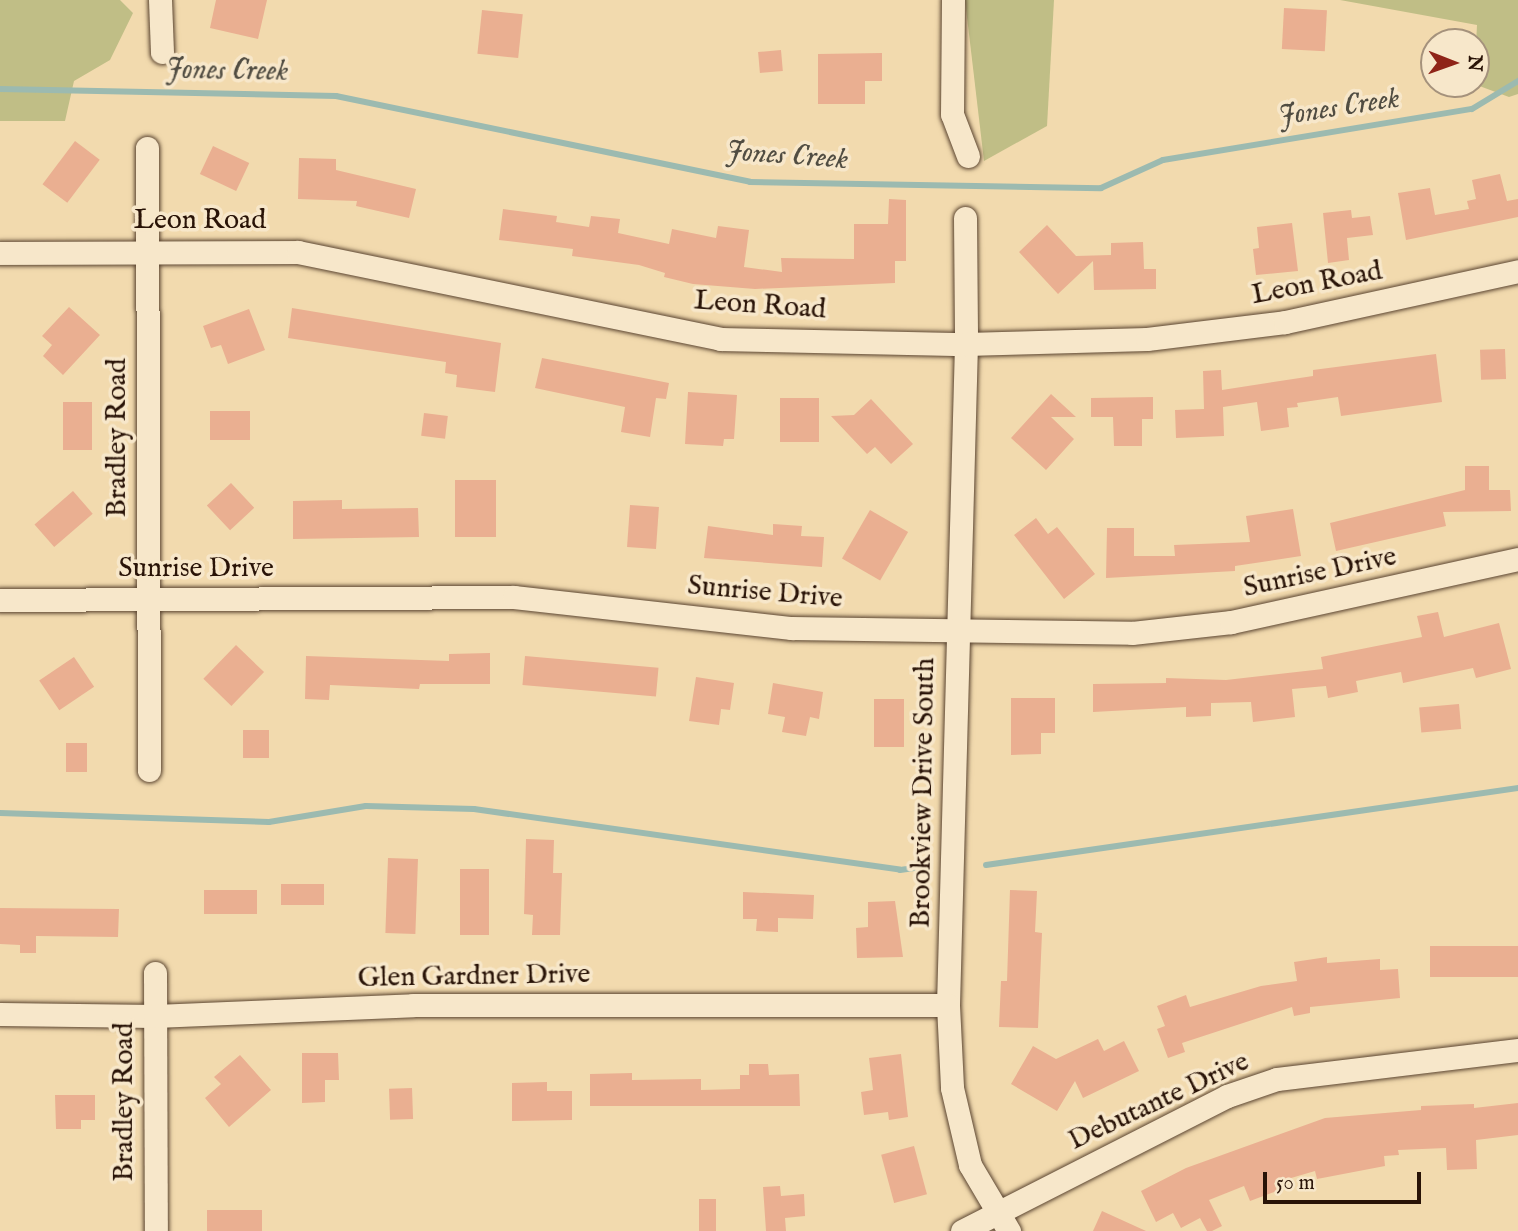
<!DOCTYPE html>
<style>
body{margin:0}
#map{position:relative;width:1518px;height:1231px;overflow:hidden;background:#f2daae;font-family:"IM FELL English",serif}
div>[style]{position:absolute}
.green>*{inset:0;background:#c0be86}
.stream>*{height:6px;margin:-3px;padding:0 3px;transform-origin:3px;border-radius:3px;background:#9cbab0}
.building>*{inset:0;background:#eaaf91;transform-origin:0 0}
.roads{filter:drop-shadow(0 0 2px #5b4531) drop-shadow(0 0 2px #5b4531)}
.minor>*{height:23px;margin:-11.5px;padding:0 11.5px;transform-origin:11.5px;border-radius:11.5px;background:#f7e7ca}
span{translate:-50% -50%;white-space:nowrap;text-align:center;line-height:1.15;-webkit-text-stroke:7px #f7e7ca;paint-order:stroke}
.street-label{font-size:28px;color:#291307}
.water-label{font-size:30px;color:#514d42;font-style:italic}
.north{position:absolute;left:1420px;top:28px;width:70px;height:70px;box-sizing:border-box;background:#f7e7ca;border:2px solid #a5927c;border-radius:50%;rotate:91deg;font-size:19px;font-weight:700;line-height:28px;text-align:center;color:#291307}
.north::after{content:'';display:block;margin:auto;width:24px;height:32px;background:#8f2418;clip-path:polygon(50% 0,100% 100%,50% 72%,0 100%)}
.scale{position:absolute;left:1263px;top:1172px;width:158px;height:32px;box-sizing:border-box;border:4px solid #291307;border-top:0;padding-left:9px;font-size:21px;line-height:24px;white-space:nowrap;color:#291307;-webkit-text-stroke:5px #f7e7ca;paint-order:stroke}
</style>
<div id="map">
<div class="green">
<i style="clip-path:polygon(0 0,120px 0,133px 13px,110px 60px,74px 81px,65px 121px,0 121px)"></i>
<i style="clip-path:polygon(965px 0,1054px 0,1047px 126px,984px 161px)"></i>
<i style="clip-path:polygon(1340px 0,1518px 0,1518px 94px,1509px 97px,1474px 84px,1477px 25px)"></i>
</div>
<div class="stream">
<i style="left:0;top:89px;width:336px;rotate:1.2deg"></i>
<i style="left:336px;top:96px;width:423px;rotate:11.7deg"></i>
<i style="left:750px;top:182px;width:351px;rotate:1deg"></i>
<i style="left:1101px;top:188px;width:68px;rotate:-24.3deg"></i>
<i style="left:1163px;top:160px;width:313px;rotate:-9.4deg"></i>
<i style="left:1472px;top:109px;width:54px;rotate:-31.3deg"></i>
<i style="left:0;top:813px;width:269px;rotate:1.9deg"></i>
<i style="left:269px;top:822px;width:98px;rotate:-9.4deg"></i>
<i style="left:366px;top:806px;width:108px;rotate:1.6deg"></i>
<i style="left:474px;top:809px;width:430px;rotate:8.1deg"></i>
<i style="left:900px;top:870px;width:29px;rotate:-8deg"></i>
<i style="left:986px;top:865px;width:538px;rotate:-8.24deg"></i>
</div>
<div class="building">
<i style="clip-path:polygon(216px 0,267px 0,258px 39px,210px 28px)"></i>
<i style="left:1284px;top:8px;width:43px;height:41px;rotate:3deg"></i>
<i style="left:482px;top:10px;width:41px;height:44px;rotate:6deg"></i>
<i style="left:781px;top:50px;width:21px;height:23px;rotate:85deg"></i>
<i style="clip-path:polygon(882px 53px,882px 81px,865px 81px,865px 104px,818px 104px,818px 54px)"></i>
<i style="left:75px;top:141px;width:31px;height:54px;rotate:37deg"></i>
<i style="left:213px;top:146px;width:40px;height:31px;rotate:25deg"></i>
<i style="clip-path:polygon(299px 158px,336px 159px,336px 170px,416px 189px,409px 218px,356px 206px,357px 201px,298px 199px)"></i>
<i style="clip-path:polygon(1500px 174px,1507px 201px,1518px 199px,1518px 217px,1406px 240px,1398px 193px,1430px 188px,1435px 215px,1469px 209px,1467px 201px,1476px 199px,1472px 180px)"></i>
<i style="clip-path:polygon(889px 199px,906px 200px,906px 261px,895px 261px,895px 283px,755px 289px,693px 284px,664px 277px,665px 273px,639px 265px,572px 256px,573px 249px,499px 240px,503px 209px,557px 216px,556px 222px,589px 227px,591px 216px,620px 219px,618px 233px,669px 244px,672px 229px,716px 238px,718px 226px,749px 230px,744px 267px,782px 272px,781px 258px,854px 259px,854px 224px,888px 224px)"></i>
<i style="clip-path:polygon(1351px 210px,1352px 218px,1370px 216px,1373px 235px,1347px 238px,1349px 260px,1328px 263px,1323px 213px)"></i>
<i style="clip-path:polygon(1292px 223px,1298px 271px,1256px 275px,1253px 249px,1259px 248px,1257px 227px)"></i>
<i style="clip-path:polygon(1047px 225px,1076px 256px,1111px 255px,1111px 243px,1143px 242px,1144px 269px,1156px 269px,1156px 289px,1094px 290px,1093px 261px,1058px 294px,1019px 252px)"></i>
<i style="clip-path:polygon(69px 307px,100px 335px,63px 375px,43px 356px,52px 345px,42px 336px)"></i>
<i style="clip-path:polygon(292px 308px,501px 343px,495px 392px,456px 387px,457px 375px,445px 373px,446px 362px,288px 338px)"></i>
<i style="clip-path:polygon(249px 309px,265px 350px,228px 364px,221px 345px,211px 348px,203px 326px)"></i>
<i style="left:1505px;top:349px;width:30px;height:25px;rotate:88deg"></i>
<i style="clip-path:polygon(1436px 354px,1442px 402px,1341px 416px,1338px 397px,1297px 403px,1298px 407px,1287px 408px,1289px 427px,1261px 431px,1257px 402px,1223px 407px,1224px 436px,1176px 438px,1175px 410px,1204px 409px,1203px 371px,1221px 370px,1222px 390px,1313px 376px,1313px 370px)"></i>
<i style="clip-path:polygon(542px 358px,669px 383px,666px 399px,656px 398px,650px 437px,621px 432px,625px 407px,535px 388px)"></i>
<i style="clip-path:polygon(688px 392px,737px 395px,734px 439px,724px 439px,723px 446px,685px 444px)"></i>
<i style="clip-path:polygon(1051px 394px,1076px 417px,1051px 417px,1074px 439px,1046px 470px,1011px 438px)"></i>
<i style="clip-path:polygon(1153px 397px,1153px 419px,1142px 419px,1142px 446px,1114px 446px,1113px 417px,1091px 417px,1091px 398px)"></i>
<i style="left:780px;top:398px;width:39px;height:44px"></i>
<i style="clip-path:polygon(871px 399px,913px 444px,891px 464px,875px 447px,867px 454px,831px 416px,854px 415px)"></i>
<i style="left:63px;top:402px;width:29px;height:48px"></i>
<i style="left:250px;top:411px;width:29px;height:40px;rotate:90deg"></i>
<i style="left:424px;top:413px;width:24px;height:23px;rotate:7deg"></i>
<i style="clip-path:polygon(1465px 466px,1489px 466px,1489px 490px,1510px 490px,1511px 511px,1443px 512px,1446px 526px,1336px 551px,1330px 523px,1465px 490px)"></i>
<i style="left:455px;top:480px;width:41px;height:57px"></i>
<i style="left:231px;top:483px;width:34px;height:33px;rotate:47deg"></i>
<i style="left:73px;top:491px;width:30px;height:51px;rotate:49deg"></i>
<i style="clip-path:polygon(342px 500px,342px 509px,418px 508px,419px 537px,293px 539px,293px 501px)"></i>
<i style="left:630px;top:505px;width:29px;height:42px;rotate:4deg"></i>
<i style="clip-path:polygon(1293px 509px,1301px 556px,1235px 566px,1235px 571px,1106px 578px,1107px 528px,1134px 528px,1134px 556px,1175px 556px,1174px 545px,1250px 542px,1246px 516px)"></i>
<i style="left:870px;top:510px;width:44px;height:56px;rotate:30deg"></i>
<i style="clip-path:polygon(1036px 518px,1048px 534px,1057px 527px,1095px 574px,1064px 599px,1014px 535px)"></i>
<i style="clip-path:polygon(773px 524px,802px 526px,801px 536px,824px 537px,822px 567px,704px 558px,708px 526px,773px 535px)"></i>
<i style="clip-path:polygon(1438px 612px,1444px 637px,1499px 623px,1511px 669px,1476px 678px,1473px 668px,1403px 683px,1401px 672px,1356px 681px,1358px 692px,1328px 698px,1326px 686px,1292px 689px,1295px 717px,1253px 722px,1251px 702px,1211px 703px,1211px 716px,1186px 717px,1186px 707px,1093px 712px,1093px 684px,1166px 683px,1166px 678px,1226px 680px,1323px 669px,1321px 657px,1422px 637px,1417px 616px)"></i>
<i style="left:236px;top:645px;width:39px;height:47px;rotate:44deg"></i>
<i style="clip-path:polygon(490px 653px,490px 684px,420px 684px,419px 689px,330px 685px,329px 700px,305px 699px,306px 656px,449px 661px,449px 654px)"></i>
<i style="left:525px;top:656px;width:134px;height:29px;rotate:5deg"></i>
<i style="left:74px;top:657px;width:36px;height:42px;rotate:56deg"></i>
<i style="clip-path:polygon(696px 677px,734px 683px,730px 710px,721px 709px,719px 725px,689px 721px)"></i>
<i style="clip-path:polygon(773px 683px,823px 692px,819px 719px,810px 717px,806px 736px,782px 732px,785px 717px,768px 714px)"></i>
<i style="clip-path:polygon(1011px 698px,1055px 698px,1055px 733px,1041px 733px,1041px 754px,1011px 755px)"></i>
<i style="left:874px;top:699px;width:30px;height:48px"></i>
<i style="left:1459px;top:704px;width:25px;height:40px;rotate:85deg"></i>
<i style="left:243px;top:730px;width:26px;height:28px"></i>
<i style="left:66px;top:743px;width:21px;height:29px"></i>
<i style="clip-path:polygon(526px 839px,554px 840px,553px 873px,562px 873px,560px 935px,532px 935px,533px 915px,524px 914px)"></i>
<i style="left:388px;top:858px;width:30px;height:75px;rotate:2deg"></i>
<i style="left:460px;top:869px;width:29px;height:66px"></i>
<i style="left:281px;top:884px;width:43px;height:21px"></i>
<i style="left:257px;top:890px;width:24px;height:53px;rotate:90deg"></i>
<i style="clip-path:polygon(1010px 890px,1037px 891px,1035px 932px,1042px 933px,1038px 1028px,999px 1027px,1001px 981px,1007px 981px)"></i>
<i style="clip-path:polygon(743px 892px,814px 895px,813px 919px,778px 918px,778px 932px,756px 931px,757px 919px,743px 919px)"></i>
<i style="clip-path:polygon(895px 901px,903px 957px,857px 958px,856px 928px,868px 927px,868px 902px)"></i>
<i style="clip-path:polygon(0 908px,119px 909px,118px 937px,36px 936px,36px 953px,20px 953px,20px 945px,0 944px)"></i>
<i style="left:1518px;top:946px;width:31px;height:88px;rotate:90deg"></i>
<i style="clip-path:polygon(1327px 957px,1327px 963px,1380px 959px,1380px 970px,1398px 969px,1400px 998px,1310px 1007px,1310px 1013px,1294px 1016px,1292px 1007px,1182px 1043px,1185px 1052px,1168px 1058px,1157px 1029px,1165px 1026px,1157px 1006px,1186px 995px,1190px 1007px,1261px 986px,1297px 981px,1294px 962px)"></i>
<i style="clip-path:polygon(1098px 1039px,1104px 1051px,1124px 1041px,1139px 1071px,1083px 1098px,1075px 1081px,1057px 1111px,1011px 1084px,1033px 1046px,1056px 1059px)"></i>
<i style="clip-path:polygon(302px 1053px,338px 1053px,339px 1080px,325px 1080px,325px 1102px,302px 1103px)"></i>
<i style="clip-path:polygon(901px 1054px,908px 1117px,889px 1120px,888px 1112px,864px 1115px,861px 1092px,873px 1090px,869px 1058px)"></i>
<i style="clip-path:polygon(240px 1055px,271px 1090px,229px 1127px,205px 1098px,221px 1084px,214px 1077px)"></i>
<i style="clip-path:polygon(749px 1064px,768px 1064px,769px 1075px,799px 1074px,800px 1106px,590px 1106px,590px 1074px,632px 1073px,632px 1080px,701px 1079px,701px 1090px,740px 1089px,740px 1075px,749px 1075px)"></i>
<i style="clip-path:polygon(547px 1082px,547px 1091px,572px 1091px,572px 1120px,512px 1121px,512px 1083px)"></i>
<i style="left:412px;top:1088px;width:31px;height:23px;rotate:88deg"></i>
<i style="clip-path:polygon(55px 1095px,95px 1095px,95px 1120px,81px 1120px,81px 1129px,56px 1129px)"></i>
<i style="clip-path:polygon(1518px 1103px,1518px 1135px,1476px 1140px,1477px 1169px,1447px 1170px,1446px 1148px,1398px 1150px,1399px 1155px,1384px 1156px,1385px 1166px,1317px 1179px,1315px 1171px,1274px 1183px,1277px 1191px,1250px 1201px,1244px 1186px,1209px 1200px,1222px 1226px,1212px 1231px,1207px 1231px,1200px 1218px,1181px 1228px,1173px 1213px,1156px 1222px,1141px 1191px,1186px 1168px,1325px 1118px,1421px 1110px,1421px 1106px,1474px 1104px,1474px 1108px)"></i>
<i style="left:914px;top:1146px;width:50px;height:34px;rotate:75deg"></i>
<i style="clip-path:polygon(780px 1186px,781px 1196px,804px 1194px,805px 1216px,785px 1218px,786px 1231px,766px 1231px,763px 1187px)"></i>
<i style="left:716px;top:1199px;width:32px;height:17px;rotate:90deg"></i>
<i style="left:262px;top:1210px;width:21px;height:55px;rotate:90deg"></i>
<i style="clip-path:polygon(1102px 1211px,1146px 1231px,1093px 1231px)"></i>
</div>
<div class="roads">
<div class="minor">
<i style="left:160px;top:0;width:52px;rotate:87.8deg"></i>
<i style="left:953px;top:0;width:114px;rotate:90.5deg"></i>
<i style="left:952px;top:114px;width:45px;rotate:69.1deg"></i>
<i style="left:147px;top:148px;width:622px;rotate:89.82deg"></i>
<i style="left:965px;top:218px;width:126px;rotate:89.5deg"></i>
<i style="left:966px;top:344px;width:661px;rotate:91.56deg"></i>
<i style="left:948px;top:1005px;width:83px;rotate:87.2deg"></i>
<i style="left:952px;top:1088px;width:79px;rotate:76.8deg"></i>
<i style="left:970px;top:1165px;width:77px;rotate:59.4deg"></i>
<i style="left:0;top:253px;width:298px;rotate:-0.2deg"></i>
<i style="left:298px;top:252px;width:431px;rotate:11.6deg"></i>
<i style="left:720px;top:339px;width:246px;rotate:1.2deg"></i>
<i style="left:966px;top:344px;width:181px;rotate:-1.6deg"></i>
<i style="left:1147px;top:339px;width:139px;rotate:-7deg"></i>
<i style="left:1285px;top:322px;width:239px;rotate:-12.3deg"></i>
<i style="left:0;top:600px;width:514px;rotate:-0.33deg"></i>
<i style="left:514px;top:597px;width:279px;rotate:6.4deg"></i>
<i style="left:791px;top:628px;width:341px;rotate:0.8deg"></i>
<i style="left:1132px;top:633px;width:100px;rotate:-6.3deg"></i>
<i style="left:1231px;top:622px;width:294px;rotate:-12.4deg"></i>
<i style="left:155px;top:973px;width:258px;rotate:89.8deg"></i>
<i style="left:0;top:1014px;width:155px;rotate:0.7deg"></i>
<i style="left:155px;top:1016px;width:258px;rotate:-2.4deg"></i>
<i style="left:413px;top:1005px;width:535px"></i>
<i style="left:962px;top:1231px;width:297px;rotate:-27deg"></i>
<i style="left:1227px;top:1096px;width:53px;rotate:-18.8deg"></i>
<i style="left:1277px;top:1079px;width:243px;rotate:-6.9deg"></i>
</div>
</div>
<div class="street-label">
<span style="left:200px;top:221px">Leon Road</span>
<span style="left:1317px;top:284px;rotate:-11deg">Leon Road</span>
<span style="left:760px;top:306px;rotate:4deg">Leon Road</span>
<span style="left:118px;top:438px;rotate:-90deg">Bradley Road</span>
<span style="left:196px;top:569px">Sunrise Drive</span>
<span style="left:1320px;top:573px;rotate:-12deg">Sunrise Drive</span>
<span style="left:765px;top:593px;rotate:5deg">Sunrise Drive</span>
<span style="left:924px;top:793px;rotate:-89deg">Brookview Drive South</span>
<span style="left:474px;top:977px;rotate:-1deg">Glen Gardner Drive</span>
<span style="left:125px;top:1102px;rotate:-90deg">Bradley Road</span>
<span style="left:1159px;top:1102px;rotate:-25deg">Debutante Drive</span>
</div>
<div class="water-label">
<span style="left:227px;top:71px;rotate:1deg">Jones Creek</span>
<span style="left:1339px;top:108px;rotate:-9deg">Jones Creek</span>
<span style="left:787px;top:156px;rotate:4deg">Jones Creek</span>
</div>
<div class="north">N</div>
<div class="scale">50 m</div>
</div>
